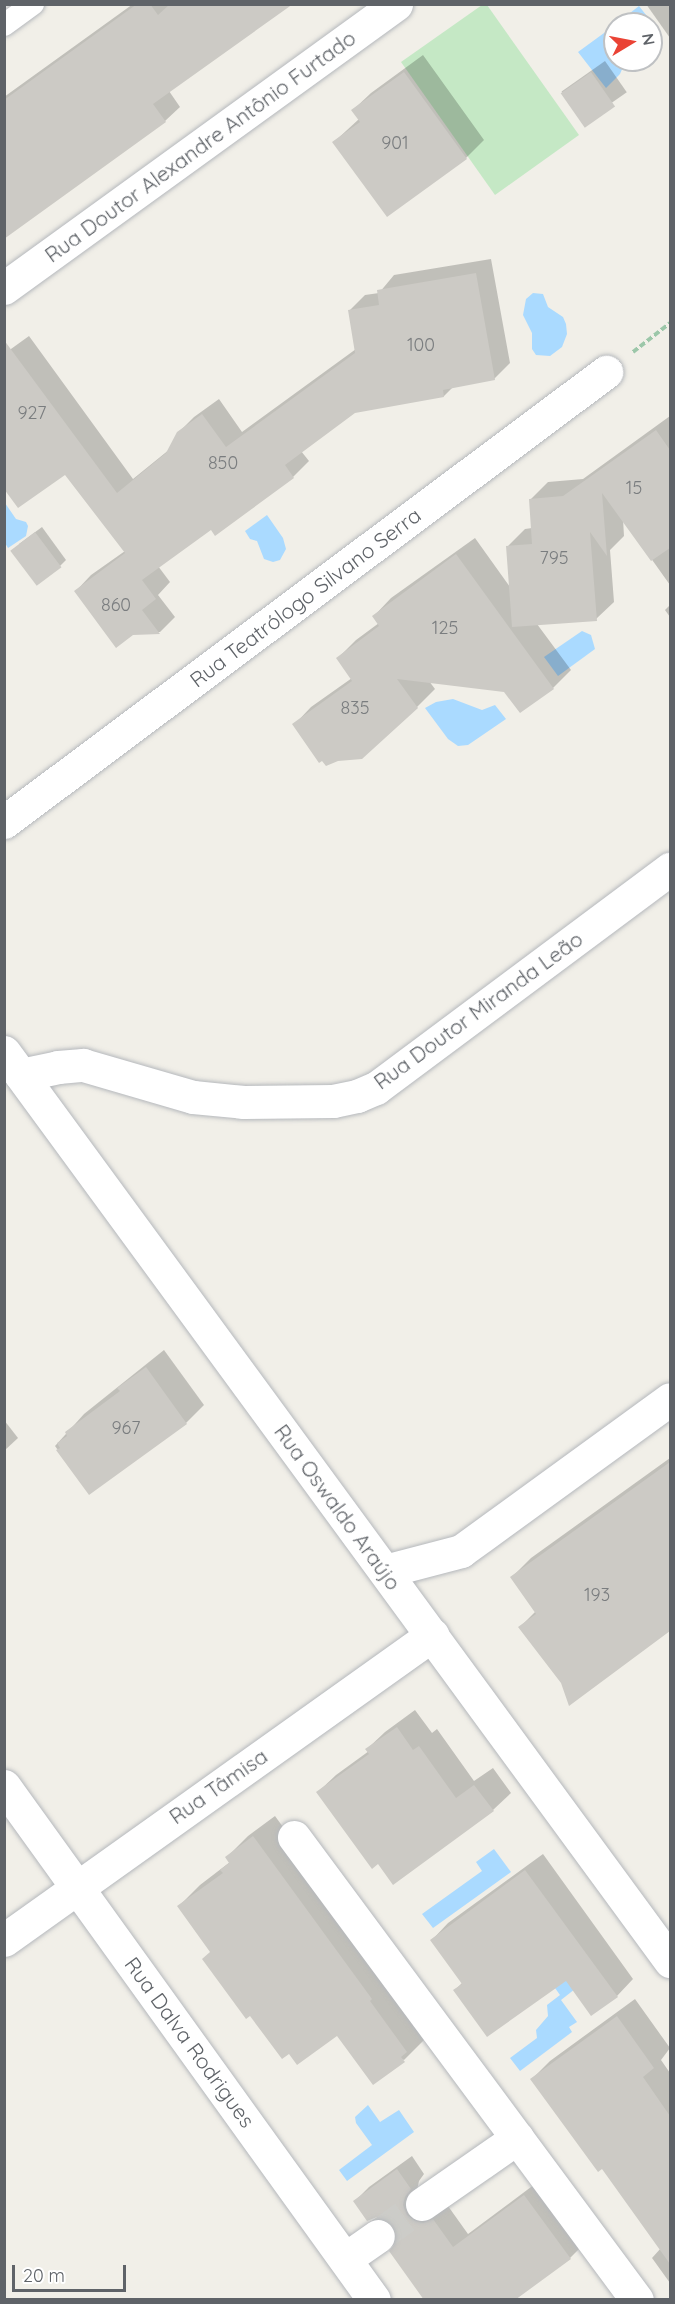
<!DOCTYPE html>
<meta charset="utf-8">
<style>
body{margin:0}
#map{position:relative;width:675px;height:2304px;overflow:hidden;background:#f1efe8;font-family:Quicksand,sans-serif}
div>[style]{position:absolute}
.green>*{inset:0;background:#c5e8c5}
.water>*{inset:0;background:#aadaff}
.shadow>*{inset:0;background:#0003;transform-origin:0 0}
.building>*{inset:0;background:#cccac5;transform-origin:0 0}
.minor-tunnel>*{height:33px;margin-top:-16.5px;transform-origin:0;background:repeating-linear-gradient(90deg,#ccccc8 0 33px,transparent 0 49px)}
.path>*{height:4px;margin-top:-2px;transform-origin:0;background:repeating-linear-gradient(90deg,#9cc7a9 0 6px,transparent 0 9px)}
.roads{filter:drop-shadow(0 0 2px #b5b8bc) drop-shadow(0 0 2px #b5b8bc)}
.service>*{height:22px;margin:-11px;padding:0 11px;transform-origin:11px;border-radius:11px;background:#fff}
.minor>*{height:33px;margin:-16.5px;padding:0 16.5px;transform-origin:16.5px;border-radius:16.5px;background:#fff}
span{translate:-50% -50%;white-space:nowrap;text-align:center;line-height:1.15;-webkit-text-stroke:4.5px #fff;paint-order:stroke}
.number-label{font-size:18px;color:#7a7d7f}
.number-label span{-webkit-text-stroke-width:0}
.street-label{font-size:21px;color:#5f6368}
.frame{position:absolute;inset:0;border:6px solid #5f6368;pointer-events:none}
.north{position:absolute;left:603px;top:12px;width:60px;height:60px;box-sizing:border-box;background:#fff;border:2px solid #bfc1c3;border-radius:50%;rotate:80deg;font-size:16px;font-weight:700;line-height:24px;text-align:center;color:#5f6368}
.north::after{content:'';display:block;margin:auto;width:21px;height:27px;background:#ea4335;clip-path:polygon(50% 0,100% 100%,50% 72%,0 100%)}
.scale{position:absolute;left:12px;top:2265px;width:114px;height:27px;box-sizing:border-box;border:3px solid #5f6368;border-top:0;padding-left:8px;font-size:18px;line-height:21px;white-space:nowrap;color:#5f6368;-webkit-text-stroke:4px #fff;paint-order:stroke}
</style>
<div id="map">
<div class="green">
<i style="clip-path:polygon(482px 5px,487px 5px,579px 135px,495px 195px,401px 62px)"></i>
</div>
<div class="water">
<i style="clip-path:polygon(639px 6px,661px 34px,651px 38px,651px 24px,616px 24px)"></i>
<i style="clip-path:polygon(615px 25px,615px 60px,626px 60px,620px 74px,606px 88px,578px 52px)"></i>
<i style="clip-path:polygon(533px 293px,543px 294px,548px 307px,563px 317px,566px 324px,567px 334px,562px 347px,550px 356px,536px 355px,532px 349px,532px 333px,523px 315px,526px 299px)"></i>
<i style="clip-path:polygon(5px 503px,16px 519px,26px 522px,28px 526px,26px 536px,8px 548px,5px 543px)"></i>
<i style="clip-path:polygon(267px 515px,283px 538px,286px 549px,280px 560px,273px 562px,264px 559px,257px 541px,250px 539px,245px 531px)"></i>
<i style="clip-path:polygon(582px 631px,591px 635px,595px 649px,558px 676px,544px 657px)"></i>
<i style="clip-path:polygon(453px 699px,482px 710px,495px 705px,506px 719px,468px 745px,458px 746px,448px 739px,425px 708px,436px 702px)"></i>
<i style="clip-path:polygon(494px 1849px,511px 1872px,433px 1928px,422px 1914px,482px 1871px,476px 1862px)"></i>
<i style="clip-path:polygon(568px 1979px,575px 1989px,561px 2000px,577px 2022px,569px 2027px,572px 2032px,520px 2071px,510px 2058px,537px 2038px,536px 2030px,548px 2016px,547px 2005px,560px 1995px,555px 1988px)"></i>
<i style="clip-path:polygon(368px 2105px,380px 2122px,399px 2110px,414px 2132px,347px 2181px,339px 2170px,372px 2145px,356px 2123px,355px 2117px)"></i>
</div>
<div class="shadow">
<i style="clip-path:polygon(133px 4px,291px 4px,169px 91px,180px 107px,165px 121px,4px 224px,4px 97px)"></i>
<i style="clip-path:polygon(646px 4px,670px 4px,670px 38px)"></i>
<i style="clip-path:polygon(423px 55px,484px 140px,466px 158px,334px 142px,359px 119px,353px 110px,371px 93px)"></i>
<i style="left:605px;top:61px;width:38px;height:53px;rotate:55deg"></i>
<i style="clip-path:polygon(491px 259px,510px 363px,494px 379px,453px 387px,444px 396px,354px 412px,301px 451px,309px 461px,293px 477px,211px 528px,158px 566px,170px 582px,158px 595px,175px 617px,160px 632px,133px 633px,76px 591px,91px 575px,125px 551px,4px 354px,29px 336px,133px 479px,170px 449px,178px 433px,194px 417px,219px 399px,242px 432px,356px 349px,349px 311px,365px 295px,379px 293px,394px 275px)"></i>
<i style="clip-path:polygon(670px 416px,670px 585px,623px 519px,624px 536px,610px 550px,614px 602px,596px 619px,537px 624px,571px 670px,553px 688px,505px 691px,429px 681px,435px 689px,417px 707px,294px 725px,311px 707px,352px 678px,338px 658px,356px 640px,379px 623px,374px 616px,391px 598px,475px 538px,510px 587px,507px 547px,525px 529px,532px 528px,530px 500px,548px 482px,583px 479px)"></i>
<i style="clip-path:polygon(42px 527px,66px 560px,60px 566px,19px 544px)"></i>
<i style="clip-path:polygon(670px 605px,670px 617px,665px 610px)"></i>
<i style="clip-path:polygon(164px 1350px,204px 1405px,186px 1423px,89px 1493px,55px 1446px,84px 1414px)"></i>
<i style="clip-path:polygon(4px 1420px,18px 1438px,4px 1451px)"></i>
<i style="clip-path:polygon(670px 1458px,670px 1629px,570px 1703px,562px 1682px,520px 1627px,536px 1611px,512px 1577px,531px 1558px)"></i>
<i style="clip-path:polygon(415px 1710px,432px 1733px,437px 1729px,474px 1781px,493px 1768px,511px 1793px,493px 1810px,378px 1862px,318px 1792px,336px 1775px,369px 1751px,367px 1749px,385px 1732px)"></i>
<i style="clip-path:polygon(275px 1816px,392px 1977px,425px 2039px,404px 2060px,337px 2034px,212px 1951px,179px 1906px,200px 1885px,230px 1862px,227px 1857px,248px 1836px)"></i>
<i style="clip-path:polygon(543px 1854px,633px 1979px,617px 1996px,566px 1979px,455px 1990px,463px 1982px,432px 1940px,448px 1923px)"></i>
<i style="clip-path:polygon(635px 1999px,670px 2048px,661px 2060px,670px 2073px,670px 2283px,652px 2258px,661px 2248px,603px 2167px,532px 2079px,550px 2061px)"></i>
<i style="clip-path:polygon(412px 2156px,424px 2174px,419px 2181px,417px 2190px,448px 2206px,468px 2234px,539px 2181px,584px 2244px,570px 2258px,396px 2245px,398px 2235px,394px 2224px,355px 2201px,369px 2187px)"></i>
</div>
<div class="building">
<i style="clip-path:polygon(137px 4px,150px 4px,158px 15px,170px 4px,293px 4px,153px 104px,166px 122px,4px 239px,4px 100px)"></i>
<i style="clip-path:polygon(404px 72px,467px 159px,387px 217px,332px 142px,360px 122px,351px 110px)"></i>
<i style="left:591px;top:72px;width:42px;height:37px;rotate:55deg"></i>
<i style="clip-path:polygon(476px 273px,495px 380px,443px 390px,444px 397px,355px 413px,285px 465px,294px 478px,215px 536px,211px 530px,142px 580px,156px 599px,142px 610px,160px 634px,133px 635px,116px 648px,74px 591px,125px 553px,65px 475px,18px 508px,4px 489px,4px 340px,117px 493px,166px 453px,177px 432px,202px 414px,226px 447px,355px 353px,348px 310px,379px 305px,377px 290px)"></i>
<i style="clip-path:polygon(656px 430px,670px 450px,670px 548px,651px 561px,602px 493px,607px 556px,590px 532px,597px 621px,512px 627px,506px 546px,532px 544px,529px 499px,563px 496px)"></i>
<i style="left:35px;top:532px;width:44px;height:31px;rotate:53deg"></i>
<i style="clip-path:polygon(456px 554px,554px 689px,520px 713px,504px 692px,397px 679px,418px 708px,362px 759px,338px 761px,326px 766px,322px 761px,319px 763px,292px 724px,352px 681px,336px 658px,379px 626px,372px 616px)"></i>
<i style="clip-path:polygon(146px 1367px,187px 1424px,89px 1495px,56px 1450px,60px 1448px,57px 1443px,67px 1436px,65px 1432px,120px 1391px,117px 1388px)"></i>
<i style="clip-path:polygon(670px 1462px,670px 1631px,569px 1706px,561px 1683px,518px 1627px,536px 1614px,510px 1577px)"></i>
<i style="clip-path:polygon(397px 1727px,413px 1750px,419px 1746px,456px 1798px,474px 1785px,494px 1811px,393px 1885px,378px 1864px,372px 1869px,316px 1792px,369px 1754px,365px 1749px)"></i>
<i style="clip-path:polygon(253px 1836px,372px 1999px,370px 2001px,407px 2052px,401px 2057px,405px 2062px,373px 2085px,337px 2036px,297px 2065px,289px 2054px,282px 2059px,250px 2016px,246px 2019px,202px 1959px,210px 1952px,177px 1906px,223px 1873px,220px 1870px,229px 1863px,225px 1857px)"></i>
<i style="clip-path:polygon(525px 1870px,618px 1997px,591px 2016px,566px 1981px,487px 2037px,453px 1990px,462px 1984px,430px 1940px)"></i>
<i style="clip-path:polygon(617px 2016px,654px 2068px,643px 2077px,670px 2116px,670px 2264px,602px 2169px,598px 2172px,530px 2079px)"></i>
<i style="clip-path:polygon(397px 2169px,411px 2189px,405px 2197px,403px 2205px,407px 2215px,415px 2221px,423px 2223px,433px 2219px,453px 2247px,524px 2195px,571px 2259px,515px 2300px,424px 2300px,389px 2251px,395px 2244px,397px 2235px,393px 2225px,386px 2219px,377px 2217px,367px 2221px,353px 2201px)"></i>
</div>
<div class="minor-tunnel">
<i style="left:378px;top:2236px;width:54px;rotate:-36deg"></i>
</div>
<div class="path">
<i style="left:633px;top:352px;width:47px;rotate:-38.1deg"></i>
</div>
<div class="roads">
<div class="service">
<i style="left:4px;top:25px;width:36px;rotate:-36deg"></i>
</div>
<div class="minor">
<i style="left:4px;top:288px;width:484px;rotate:-35.9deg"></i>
<i style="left:4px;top:822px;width:752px;rotate:-36.78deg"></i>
<i style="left:4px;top:1052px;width:1127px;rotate:53.77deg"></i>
<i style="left:21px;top:1075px;width:38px;rotate:-12deg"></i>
<i style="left:58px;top:1067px;width:25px;rotate:-5deg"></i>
<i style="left:83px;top:1065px;width:115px;rotate:16.2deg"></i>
<i style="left:193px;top:1097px;width:51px;rotate:5.6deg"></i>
<i style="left:244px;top:1102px;width:89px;rotate:-0.6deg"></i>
<i style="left:333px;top:1101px;width:25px;rotate:-12deg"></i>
<i style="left:357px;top:1096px;width:21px;rotate:-23deg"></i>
<i style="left:376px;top:1088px;width:367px;rotate:-36.7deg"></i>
<i style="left:385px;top:1571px;width:79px;rotate:-14.7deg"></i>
<i style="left:461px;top:1551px;width:258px;rotate:-36deg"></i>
<i style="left:4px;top:1786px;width:633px;rotate:54.25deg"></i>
<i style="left:294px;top:1837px;width:576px;rotate:53.47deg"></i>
<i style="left:4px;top:1940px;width:526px;rotate:-35.47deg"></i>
<i style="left:422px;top:2204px;width:116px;rotate:-34.8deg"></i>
<i style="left:345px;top:2259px;width:40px;rotate:-34.9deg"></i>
</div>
</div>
<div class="number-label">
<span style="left:395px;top:143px">901</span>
<span style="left:421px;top:345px">100</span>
<span style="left:32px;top:413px">927</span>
<span style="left:223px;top:463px">850</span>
<span style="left:634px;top:488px">15</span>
<span style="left:554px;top:558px">795</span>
<span style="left:116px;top:605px">860</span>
<span style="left:445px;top:628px">125</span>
<span style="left:355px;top:708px">835</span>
<span style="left:126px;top:1428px">967</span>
<span style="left:597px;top:1595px">193</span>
</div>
<div class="street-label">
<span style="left:200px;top:146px;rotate:-36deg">Rua Doutor Alexandre Antônio Furtado</span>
<span style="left:305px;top:597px;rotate:-37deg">Rua Teatrólogo Silvano Serra</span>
<span style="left:478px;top:1010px;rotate:-36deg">Rua Doutor Miranda Leão</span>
<span style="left:338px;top:1507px;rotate:54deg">Rua Oswaldo Araújo</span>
<span style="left:218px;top:1786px;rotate:-35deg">Rua Tâmisa</span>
<span style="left:190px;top:2042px;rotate:54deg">Rua Dalva Rodrigues</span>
</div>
<div class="frame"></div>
<div class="north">N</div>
<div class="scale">20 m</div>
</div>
